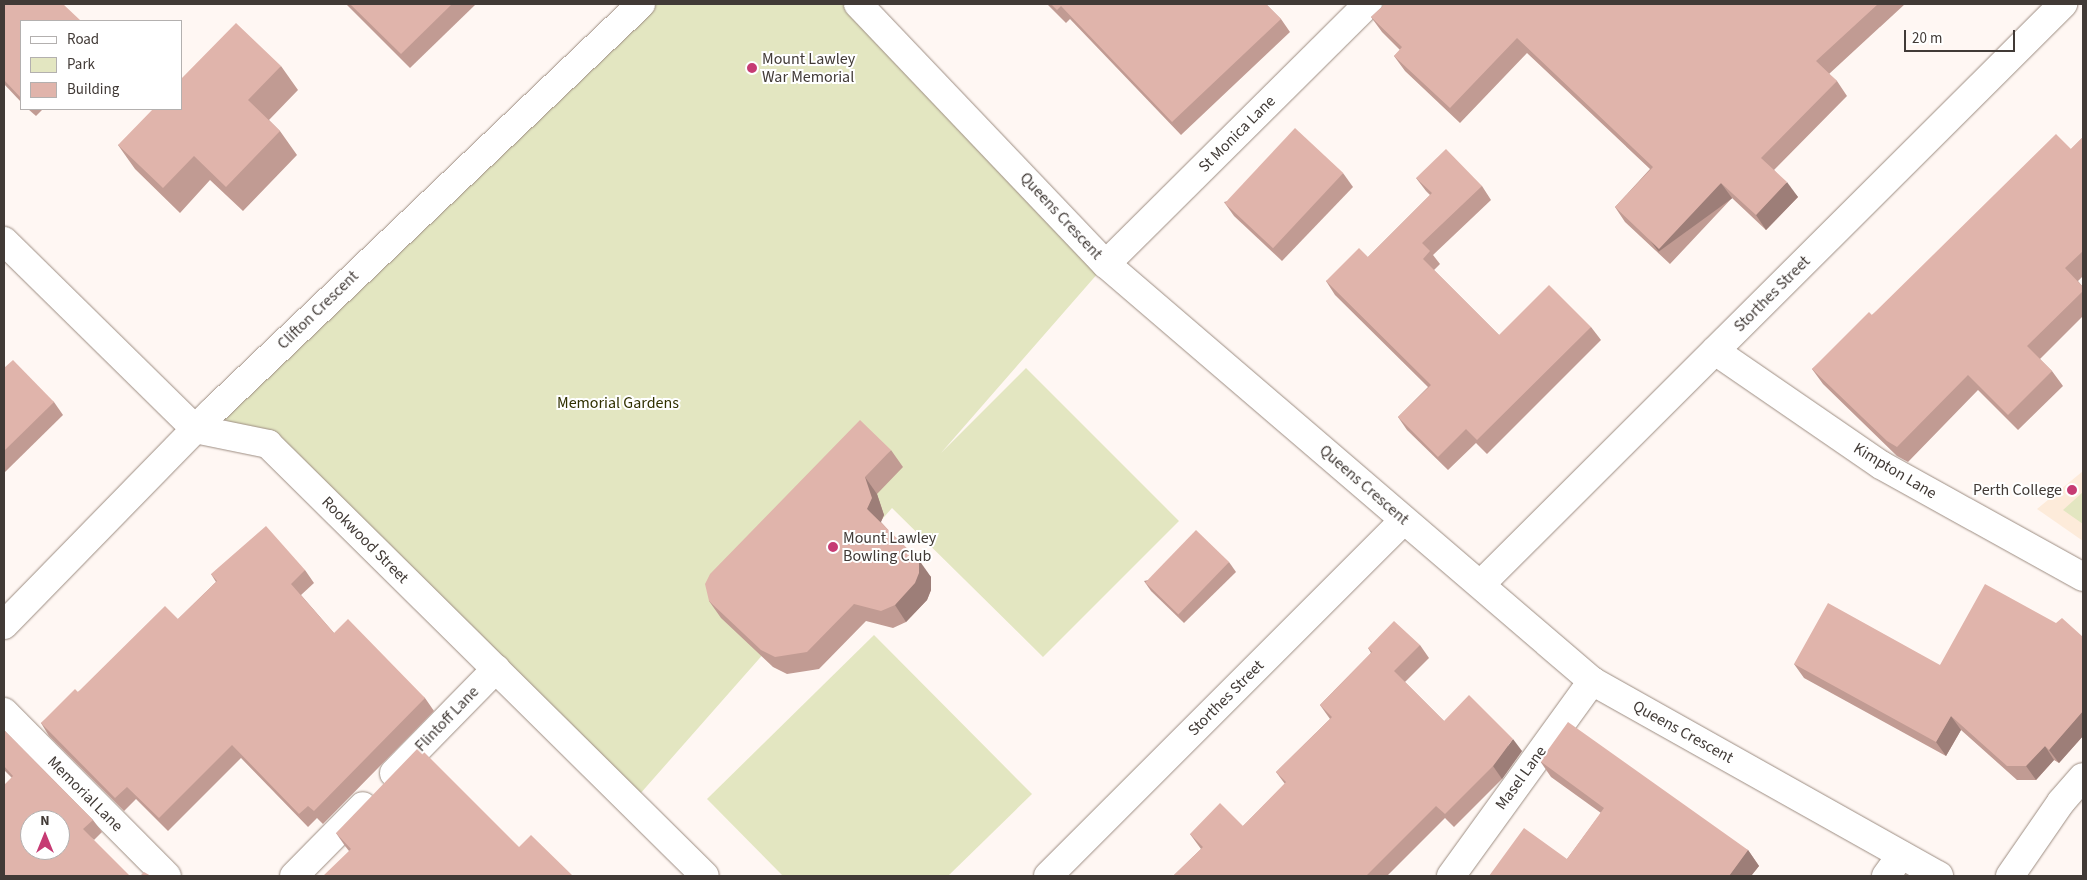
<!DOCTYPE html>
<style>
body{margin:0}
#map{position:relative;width:2087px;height:880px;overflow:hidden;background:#fff7f3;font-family:"Source Sans 3",sans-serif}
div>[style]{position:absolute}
.education>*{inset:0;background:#fdebda}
.green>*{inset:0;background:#e3e6c1}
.roads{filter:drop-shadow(0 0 1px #9d8d82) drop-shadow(0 0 1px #9d8d82)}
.minor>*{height:28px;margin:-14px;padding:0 14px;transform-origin:14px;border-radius:14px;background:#fff}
.wall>*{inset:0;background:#c19b93}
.shaded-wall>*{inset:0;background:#9d7e78;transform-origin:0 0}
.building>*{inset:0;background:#e0b4ab;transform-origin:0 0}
.dots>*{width:14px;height:14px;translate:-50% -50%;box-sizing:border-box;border:2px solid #fff;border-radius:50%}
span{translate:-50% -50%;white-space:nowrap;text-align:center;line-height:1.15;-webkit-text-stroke:4px #fff;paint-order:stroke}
.poi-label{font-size:16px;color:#413a36}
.left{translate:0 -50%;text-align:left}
.right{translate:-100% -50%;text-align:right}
.street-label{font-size:16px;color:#413a36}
.park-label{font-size:16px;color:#303000}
.frame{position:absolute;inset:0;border:5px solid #413a36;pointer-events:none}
.legend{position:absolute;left:20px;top:20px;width:162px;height:90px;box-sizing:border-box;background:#fff;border:1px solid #b3b0af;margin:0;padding:6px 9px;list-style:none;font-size:15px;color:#413a36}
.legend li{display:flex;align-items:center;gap:10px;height:25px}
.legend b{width:25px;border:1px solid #b3b0af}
.north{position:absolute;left:20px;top:810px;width:50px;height:50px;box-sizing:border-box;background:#fff;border:1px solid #b3b0af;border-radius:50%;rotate:0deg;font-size:14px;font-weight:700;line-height:20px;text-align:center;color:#413a36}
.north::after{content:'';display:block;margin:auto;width:18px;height:22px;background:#c63b73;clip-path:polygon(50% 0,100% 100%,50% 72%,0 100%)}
.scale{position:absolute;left:1904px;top:30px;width:111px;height:22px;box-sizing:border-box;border:2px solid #413a36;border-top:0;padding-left:6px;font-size:15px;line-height:18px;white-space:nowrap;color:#413a36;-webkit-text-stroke:4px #fff;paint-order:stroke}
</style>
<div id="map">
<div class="education">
<i style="clip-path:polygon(2083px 471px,2083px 541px,2037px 509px)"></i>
</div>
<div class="green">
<i style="clip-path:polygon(638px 4px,855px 4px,1106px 264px,941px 453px,1026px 368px,1179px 521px,1043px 657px,892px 508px,632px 803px,268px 445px,212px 412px)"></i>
<i style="clip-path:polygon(2083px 492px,2083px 524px,2063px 510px)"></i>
<i style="clip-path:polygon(874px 635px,1032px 794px,948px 876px,783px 876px,707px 799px)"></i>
</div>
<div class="roads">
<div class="minor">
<i style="left:858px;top:4px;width:359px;rotate:46.4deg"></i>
<i style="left:1106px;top:264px;width:640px;rotate:40.63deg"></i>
<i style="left:1592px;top:681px;width:398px;rotate:29.3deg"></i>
<i style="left:4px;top:241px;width:268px;rotate:44.5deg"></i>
<i style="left:195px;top:429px;width:75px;rotate:11.6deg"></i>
<i style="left:268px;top:444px;width:614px;rotate:44.67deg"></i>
<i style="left:1106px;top:264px;width:369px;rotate:-44.8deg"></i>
<i style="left:1715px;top:351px;width:201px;rotate:34.5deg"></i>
<i style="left:1881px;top:465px;width:231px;rotate:29deg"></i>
<i style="left:1481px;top:584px;width:822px;rotate:-44.9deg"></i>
<i style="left:4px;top:625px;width:298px;rotate:-45.7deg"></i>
<i style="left:212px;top:412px;width:592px;rotate:-43.56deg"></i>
<i style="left:4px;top:712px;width:231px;rotate:45.2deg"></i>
<i style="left:394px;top:773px;width:146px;rotate:-45.6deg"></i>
<i style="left:294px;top:876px;width:98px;rotate:-45.4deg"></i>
<i style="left:1048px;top:876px;width:503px;rotate:-45deg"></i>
<i style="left:1451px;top:876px;width:241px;rotate:-54.1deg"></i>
<i style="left:1886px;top:876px;width:26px;rotate:-54deg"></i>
<i style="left:2010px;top:876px;width:90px;rotate:-55.4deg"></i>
<i style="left:2061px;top:802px;width:33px;rotate:-49deg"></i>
</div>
</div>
<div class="wall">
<i style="clip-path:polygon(4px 4px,21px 21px,21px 102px,4px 84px)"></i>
<i style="clip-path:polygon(346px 4px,476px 4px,410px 68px)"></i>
<i style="clip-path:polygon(1047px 4px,1266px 4px,1281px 19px,1290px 32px,1181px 135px,1070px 19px,1066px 23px)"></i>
<i style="clip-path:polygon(1385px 4px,1905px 4px,1829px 74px,1837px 81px,1847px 96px,1774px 170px,1798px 197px,1766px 230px,1732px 198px,1670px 264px,1625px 222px,1615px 207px,1650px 169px,1527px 53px,1460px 123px,1405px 71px,1394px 56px,1400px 50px,1382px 32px,1371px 17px)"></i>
<i style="clip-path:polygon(281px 66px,298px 90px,269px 120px,280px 131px,297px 155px,243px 211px,210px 180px,180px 213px,135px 169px,118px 145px)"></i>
<i style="clip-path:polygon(28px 109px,43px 109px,36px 116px)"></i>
<i style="clip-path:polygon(2083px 137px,2083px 276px,2078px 281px,2083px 287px,2083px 316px,2040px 359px,2052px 371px,2063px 386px,2018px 430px,1978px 390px,1908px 462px,1897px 456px,1823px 384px,1812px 369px,1872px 315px,2071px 149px)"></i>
<i style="clip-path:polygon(1343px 173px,1353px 187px,1282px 261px,1234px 216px,1224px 202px)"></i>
<i style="clip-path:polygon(1416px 178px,1482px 186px,1491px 200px,1433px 255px,1440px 264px,1434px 270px,1499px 335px,1591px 327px,1601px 340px,1487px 454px,1476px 443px,1448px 470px,1407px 430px,1398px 417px,1428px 387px,1335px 295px,1326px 281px,1368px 257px,1430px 195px,1426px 191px)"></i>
<i style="clip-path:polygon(4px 368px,54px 402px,63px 415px,4px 473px)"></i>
<i style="clip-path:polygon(891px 450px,903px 467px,877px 494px,884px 515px,881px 522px,931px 577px,931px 590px,927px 600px,906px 622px,893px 628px,866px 621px,819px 669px,787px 674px,773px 667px,721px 618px,709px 601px)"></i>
<i style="clip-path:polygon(1229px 562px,1236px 572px,1184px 623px,1151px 591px,1144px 581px)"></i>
<i style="clip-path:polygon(305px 570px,314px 583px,301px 595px,334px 633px,425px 698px,434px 711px,323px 824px,317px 818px,308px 827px,241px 758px,168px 831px,136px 799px,124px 811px,49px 736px,41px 723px,78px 692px,178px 619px,216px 582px,211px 574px)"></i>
<i style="clip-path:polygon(2056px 623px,2083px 637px,2083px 736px,2059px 763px,2054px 760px,2036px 780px,2017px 780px,1961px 730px,1946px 756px,1804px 678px,1794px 664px,1940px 665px)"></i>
<i style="clip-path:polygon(1420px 645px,1429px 658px,1405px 682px,1444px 721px,1522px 751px,1502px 779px,1454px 827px,1445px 818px,1387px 876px,1173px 876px,1201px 849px,1190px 834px,1243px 826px,1285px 784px,1276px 772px,1330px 719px,1320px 705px,1371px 653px,1368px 648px)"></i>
<i style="clip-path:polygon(4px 730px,93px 820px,102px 832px,94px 840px,12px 778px,4px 770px)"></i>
<i style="clip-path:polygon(1540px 761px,1748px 850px,1759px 866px,1751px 876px,1489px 876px,1567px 859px,1601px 813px,1551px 777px)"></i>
<i style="clip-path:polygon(336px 833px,519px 847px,349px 851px,345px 846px)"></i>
</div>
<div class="shaded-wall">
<i style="clip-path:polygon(1787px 182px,1798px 197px,1766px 230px,1756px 215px)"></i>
<i style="left:1721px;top:183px;width:19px;height:91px;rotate:54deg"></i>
<i style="clip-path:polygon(865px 477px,877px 494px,884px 515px,879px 526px,867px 509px)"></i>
<i style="clip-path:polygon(919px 560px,931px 577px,931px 590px,927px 600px,906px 622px,895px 605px)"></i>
<i style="clip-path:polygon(2083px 711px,2083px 736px,2059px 763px,2049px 750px)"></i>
<i style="clip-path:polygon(1951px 716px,1961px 730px,1946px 756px,1936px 742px)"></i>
<i style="clip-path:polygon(1513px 739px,1522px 751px,1502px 779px,1493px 766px)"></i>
<i style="clip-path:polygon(2045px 746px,2054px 760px,2036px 780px,2026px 766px)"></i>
<i style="clip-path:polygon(1748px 850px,1759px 866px,1751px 876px,1729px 876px)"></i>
</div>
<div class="building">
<i style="clip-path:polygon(4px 4px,63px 4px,81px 21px,21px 21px,21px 98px,4px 80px)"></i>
<i style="clip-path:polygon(350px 4px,452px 4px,401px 54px)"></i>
<i style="clip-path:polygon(1051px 4px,1266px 4px,1281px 19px,1172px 122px,1061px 6px,1057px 10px)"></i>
<i style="clip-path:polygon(1385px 4px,1878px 4px,1816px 61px,1837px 81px,1761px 158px,1787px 182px,1756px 215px,1721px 183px,1659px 249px,1615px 207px,1653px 167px,1517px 38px,1450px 108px,1394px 56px,1402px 47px,1371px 17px)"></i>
<i style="clip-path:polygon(236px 23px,281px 66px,248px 100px,280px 131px,226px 187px,194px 156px,163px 188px,118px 145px,153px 109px,181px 109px,181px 79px)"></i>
<i style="left:1295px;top:128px;width:66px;height:103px;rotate:43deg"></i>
<i style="clip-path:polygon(2056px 134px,2071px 149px,2083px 137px,2083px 251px,2065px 268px,2083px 287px,2083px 291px,2027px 346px,2052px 371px,2008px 415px,1968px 375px,1897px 447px,1887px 441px,1812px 369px,1869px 312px,1872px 315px)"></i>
<i style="clip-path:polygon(1446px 149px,1482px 186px,1422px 243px,1430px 251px,1423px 259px,1499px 335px,1549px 285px,1591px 327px,1477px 440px,1466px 429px,1438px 457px,1398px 417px,1431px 385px,1326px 281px,1359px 248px,1368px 257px,1432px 193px,1416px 178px)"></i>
<i style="clip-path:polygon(13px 360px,54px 402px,4px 451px,4px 368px)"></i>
<i style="clip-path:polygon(860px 420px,891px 450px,865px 477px,872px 498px,867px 509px,919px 560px,919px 573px,915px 583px,895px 605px,881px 611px,854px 604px,807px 652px,775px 657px,761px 650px,709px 601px,705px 584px,710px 574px)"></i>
<i style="clip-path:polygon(266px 526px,305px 570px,291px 584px,334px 633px,348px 619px,425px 698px,314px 811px,308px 806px,299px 814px,232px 745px,159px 818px,127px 787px,115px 798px,41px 723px,75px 689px,78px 692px,165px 606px,178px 619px,217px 581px,211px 574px)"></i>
<i style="left:1196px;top:530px;width:46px;height:73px;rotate:44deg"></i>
<i style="clip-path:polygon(1985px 584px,2056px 623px,2062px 618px,2083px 637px,2083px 711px,2049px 750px,2045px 746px,2026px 766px,2007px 766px,1951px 716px,1936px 742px,1794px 664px,1828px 603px,1940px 665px)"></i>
<i style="clip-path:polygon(1394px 621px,1420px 645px,1394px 671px,1444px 721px,1469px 695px,1513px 739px,1493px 766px,1445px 814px,1436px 806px,1366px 876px,1173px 876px,1203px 847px,1190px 834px,1220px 803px,1243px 826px,1286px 782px,1276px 772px,1332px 717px,1320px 705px,1372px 652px,1368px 648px)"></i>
<i style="clip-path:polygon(1568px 722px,1748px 850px,1729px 876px,1489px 876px,1524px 828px,1567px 859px,1604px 808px,1540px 761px)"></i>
<i style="clip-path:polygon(evenodd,4px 730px,93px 820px,83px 829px,130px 876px,4px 876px,4px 785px,13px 776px,4px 766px,4px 730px,30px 820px,60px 820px,60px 850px,30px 850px,30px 820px)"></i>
<i style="clip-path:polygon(419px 747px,519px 847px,531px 835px,573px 876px,323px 876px,351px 849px,336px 833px)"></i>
<i style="clip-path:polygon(144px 872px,151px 876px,140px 876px)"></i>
</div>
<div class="dots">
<i style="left:752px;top:68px;background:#c63b73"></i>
<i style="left:2072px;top:490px;background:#c63b73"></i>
<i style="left:833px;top:547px;background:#c63b73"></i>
</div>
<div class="poi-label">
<span class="left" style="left:762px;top:68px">Mount Lawley<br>War Memorial</span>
<span class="right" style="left:2062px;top:490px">Perth College</span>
<span class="left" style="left:843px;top:547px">Mount Lawley<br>Bowling Club</span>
</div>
<div class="street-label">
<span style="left:1237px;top:134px;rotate:-45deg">St Monica Lane</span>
<span style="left:1061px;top:216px;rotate:47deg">Queens Crescent</span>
<span style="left:1772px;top:294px;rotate:-45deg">Storthes Street</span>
<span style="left:318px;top:310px;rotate:-44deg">Clifton Crescent</span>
<span style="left:1895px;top:471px;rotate:31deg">Kimpton Lane</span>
<span style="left:1364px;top:485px;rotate:41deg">Queens Crescent</span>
<span style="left:365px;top:540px;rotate:45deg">Rookwood Street</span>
<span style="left:1226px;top:698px;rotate:-45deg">Storthes Street</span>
<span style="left:447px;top:719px;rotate:-46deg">Flintoff Lane</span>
<span style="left:1683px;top:732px;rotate:29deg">Queens Crescent</span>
<span style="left:1521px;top:778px;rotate:-54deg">Masel Lane</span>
<span style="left:85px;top:794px;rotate:45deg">Memorial Lane</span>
</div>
<div class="park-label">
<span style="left:618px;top:403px">Memorial Gardens</span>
</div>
<div class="frame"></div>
<ul class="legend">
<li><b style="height:6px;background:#fff"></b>Road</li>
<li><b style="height:14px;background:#e3e6c1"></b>Park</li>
<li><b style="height:14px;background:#e0b4ab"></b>Building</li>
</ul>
<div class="north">N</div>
<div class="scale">20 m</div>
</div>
